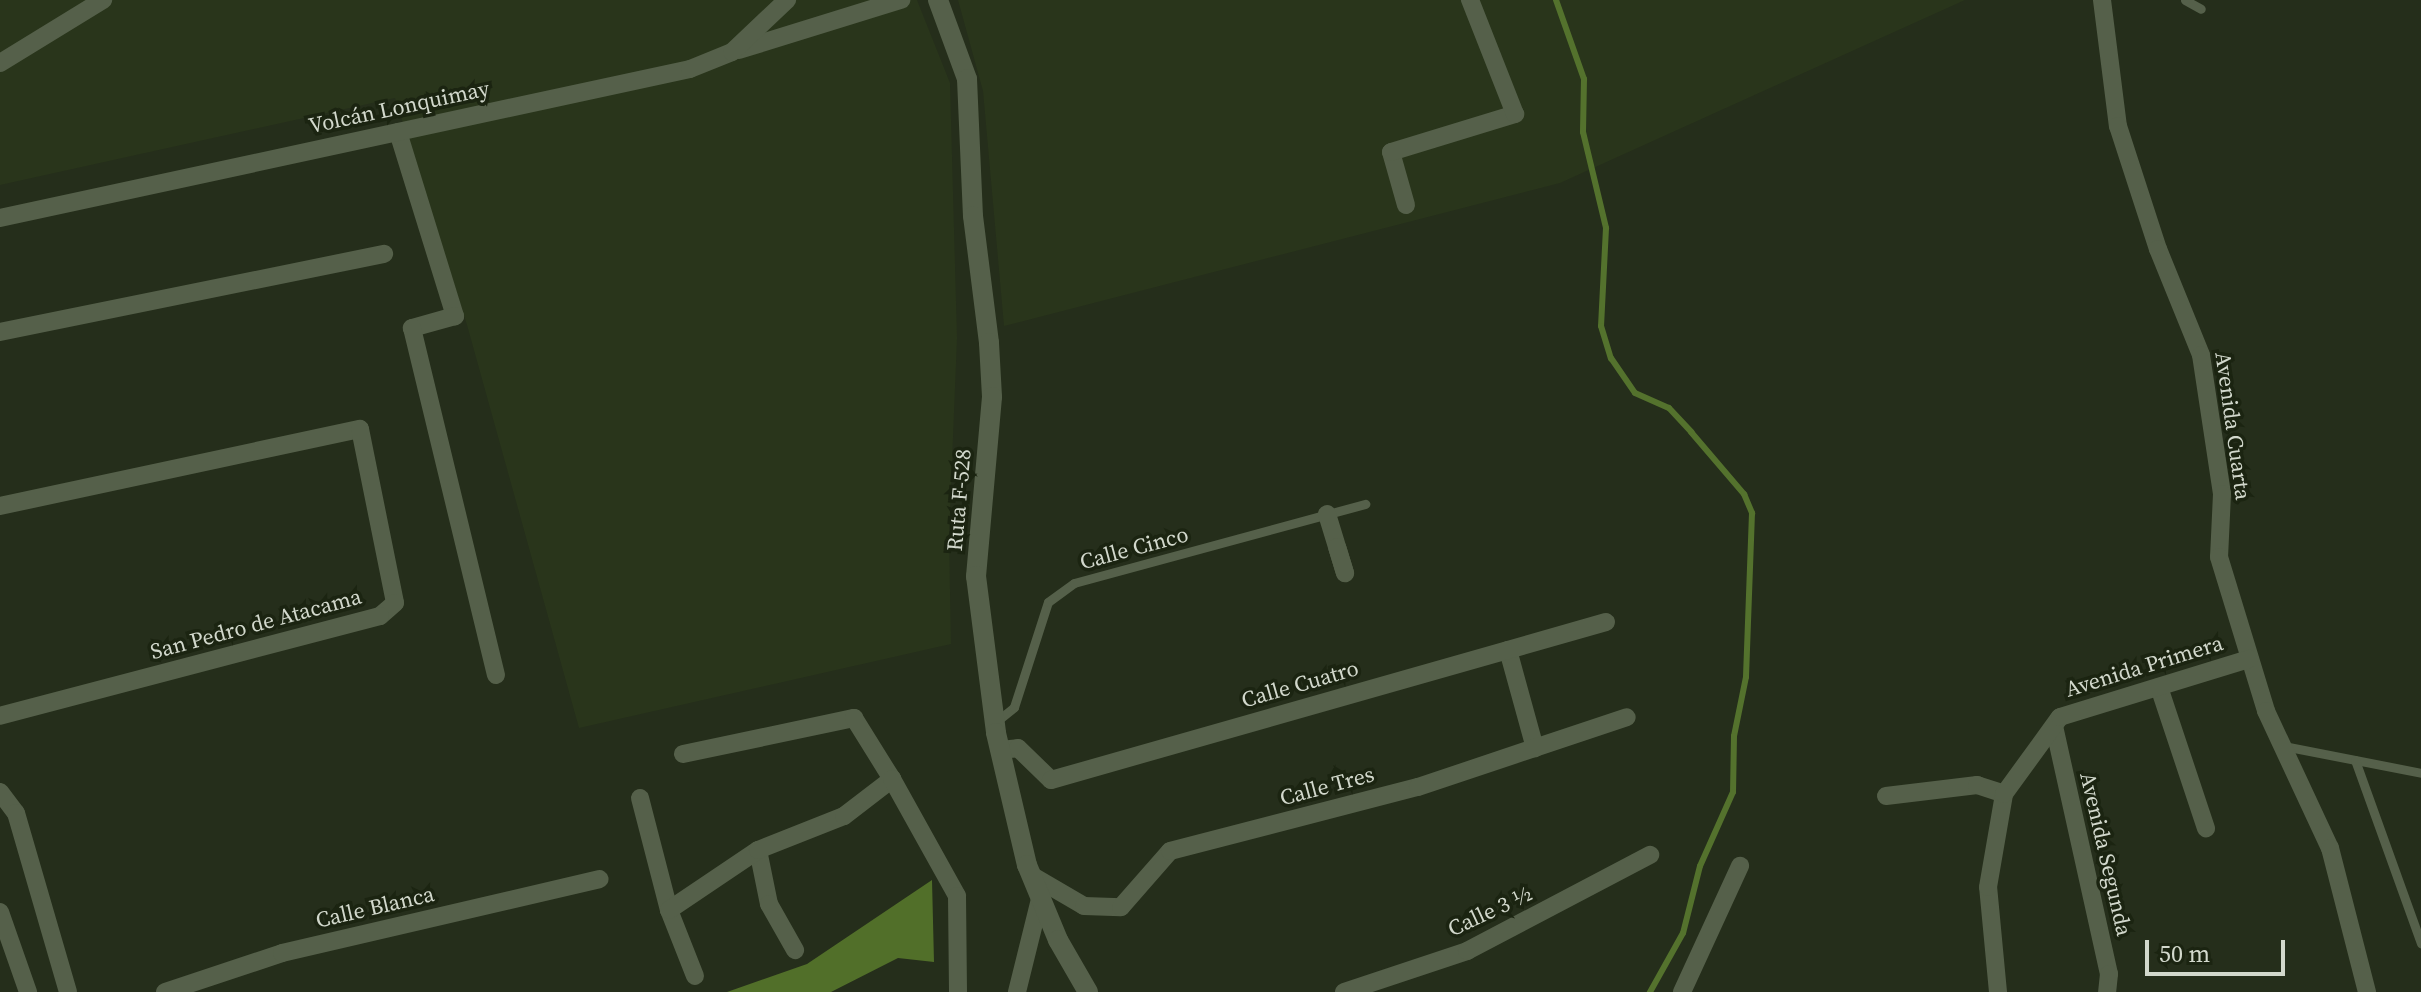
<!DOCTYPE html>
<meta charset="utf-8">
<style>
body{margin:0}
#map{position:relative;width:2421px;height:992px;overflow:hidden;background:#252e1b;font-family:"Source Serif 4",serif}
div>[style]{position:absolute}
.built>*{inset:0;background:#29351b}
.forest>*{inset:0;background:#516f29}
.stream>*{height:6px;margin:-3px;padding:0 3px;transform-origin:3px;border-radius:3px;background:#54722d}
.service>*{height:9px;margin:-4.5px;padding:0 4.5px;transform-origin:4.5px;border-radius:4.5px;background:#55604a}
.minor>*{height:18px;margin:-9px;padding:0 9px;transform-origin:9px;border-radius:9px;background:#55604a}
.secondary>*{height:20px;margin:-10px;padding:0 10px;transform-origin:10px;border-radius:10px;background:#55604a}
span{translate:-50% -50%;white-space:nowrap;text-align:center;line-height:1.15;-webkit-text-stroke:7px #1b2411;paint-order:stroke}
.street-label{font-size:22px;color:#d2d8cc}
.scale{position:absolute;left:2145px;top:940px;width:140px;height:36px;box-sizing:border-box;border:4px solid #d2d8cc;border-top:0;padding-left:10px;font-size:24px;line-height:28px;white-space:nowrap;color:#d2d8cc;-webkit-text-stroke:6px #1b2411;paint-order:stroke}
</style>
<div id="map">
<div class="built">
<i style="clip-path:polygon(0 0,917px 0,950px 83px,957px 338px,949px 537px,951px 644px,579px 728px,467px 325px,395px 98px,0 185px)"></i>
<i style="clip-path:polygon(958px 0,1965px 0,1560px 183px,1004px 326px,983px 91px)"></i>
</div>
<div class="forest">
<i style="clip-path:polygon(932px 880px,934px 962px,898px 958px,831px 992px,727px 992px,807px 964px)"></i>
</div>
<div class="stream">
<i style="left:1556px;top:0;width:84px;rotate:70.5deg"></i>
<i style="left:1584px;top:79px;width:53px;rotate:91.1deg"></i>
<i style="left:1583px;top:132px;width:99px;rotate:76.5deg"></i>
<i style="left:1606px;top:228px;width:98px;rotate:92.9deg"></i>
<i style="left:1601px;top:326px;width:34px;rotate:73deg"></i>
<i style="left:1611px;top:358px;width:42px;rotate:55.6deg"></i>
<i style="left:1635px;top:393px;width:37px;rotate:24deg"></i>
<i style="left:1669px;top:408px;width:33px;rotate:47deg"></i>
<i style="left:1691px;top:432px;width:82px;rotate:49.5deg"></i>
<i style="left:1744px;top:494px;width:21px;rotate:67deg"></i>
<i style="left:1752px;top:513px;width:164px;rotate:92.1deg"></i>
<i style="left:1746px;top:677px;width:60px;rotate:101.5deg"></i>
<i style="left:1734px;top:736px;width:56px;rotate:91deg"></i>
<i style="left:1733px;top:792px;width:81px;rotate:114deg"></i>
<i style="left:1700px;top:866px;width:69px;rotate:104.2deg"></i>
<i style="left:1683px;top:933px;width:68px;rotate:119.2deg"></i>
</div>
<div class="service">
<i style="left:2185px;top:0;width:18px;rotate:29deg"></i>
<i style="left:997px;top:721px;width:22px;rotate:-39deg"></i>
<i style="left:1014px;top:707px;width:110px;rotate:-72.1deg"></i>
<i style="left:1048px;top:602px;width:32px;rotate:-36deg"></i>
<i style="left:1074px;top:583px;width:302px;rotate:-15.2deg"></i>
<i style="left:2284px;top:746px;width:140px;rotate:11.1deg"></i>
<i style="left:2355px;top:760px;width:195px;rotate:70.2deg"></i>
</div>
<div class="minor">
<i style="left:2102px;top:0;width:127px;rotate:82.8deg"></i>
<i style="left:2118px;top:126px;width:129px;rotate:72deg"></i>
<i style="left:2158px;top:249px;width:114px;rotate:67.9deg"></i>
<i style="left:2201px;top:355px;width:141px;rotate:81.4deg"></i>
<i style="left:2222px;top:494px;width:63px;rotate:92.7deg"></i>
<i style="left:2219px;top:557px;width:161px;rotate:73deg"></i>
<i style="left:2266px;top:711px;width:151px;rotate:65deg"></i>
<i style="left:2330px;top:848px;width:149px;rotate:75.6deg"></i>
<i style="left:739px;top:50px;width:170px;rotate:-17.2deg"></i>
<i style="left:0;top:63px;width:121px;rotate:-31.5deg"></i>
<i style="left:398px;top:132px;width:193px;rotate:72.8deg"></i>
<i style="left:455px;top:316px;width:45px;rotate:164.4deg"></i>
<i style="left:412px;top:328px;width:357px;rotate:76.4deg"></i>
<i style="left:1406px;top:205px;width:55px;rotate:-105.8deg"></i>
<i style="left:1391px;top:152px;width:130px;rotate:-17deg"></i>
<i style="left:1515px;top:114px;width:123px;rotate:-111.5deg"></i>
<i style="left:0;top:218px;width:706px;rotate:-12.19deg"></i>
<i style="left:690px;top:69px;width:45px;rotate:-22deg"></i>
<i style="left:732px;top:52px;width:76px;rotate:-43.4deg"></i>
<i style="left:0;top:332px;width:392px;rotate:-11.5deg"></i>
<i style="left:0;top:506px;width:368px;rotate:-12.1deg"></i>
<i style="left:360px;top:429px;width:177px;rotate:78.6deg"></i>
<i style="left:395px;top:603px;width:20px;rotate:139deg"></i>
<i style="left:380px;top:616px;width:393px;rotate:165.3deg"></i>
<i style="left:1327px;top:514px;width:62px;rotate:73deg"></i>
<i style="left:1345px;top:573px;width:27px;rotate:-107deg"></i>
<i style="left:1508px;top:650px;width:102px;rotate:74.6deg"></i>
<i style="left:2159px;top:687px;width:149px;rotate:71.6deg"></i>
<i style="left:2054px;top:726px;width:254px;rotate:77.5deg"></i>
<i style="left:2109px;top:974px;width:18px;rotate:96deg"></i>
<i style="left:1000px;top:750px;width:18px;rotate:-6deg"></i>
<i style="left:1018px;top:748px;width:46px;rotate:44.1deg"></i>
<i style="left:1051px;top:780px;width:577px;rotate:-15.89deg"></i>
<i style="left:683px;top:754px;width:175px;rotate:-11.9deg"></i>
<i style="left:854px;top:718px;width:72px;rotate:58.1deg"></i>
<i style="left:0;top:792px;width:26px;rotate:53deg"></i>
<i style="left:16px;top:813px;width:186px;rotate:73.8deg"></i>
<i style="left:1886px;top:796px;width:92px;rotate:-6.9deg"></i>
<i style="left:1977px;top:785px;width:28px;rotate:18deg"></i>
<i style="left:640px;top:798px;width:116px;rotate:75.5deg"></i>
<i style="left:758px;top:850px;width:55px;rotate:78.5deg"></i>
<i style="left:769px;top:904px;width:53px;rotate:60.5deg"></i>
<i style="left:1031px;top:875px;width:61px;rotate:30.3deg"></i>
<i style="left:1084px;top:906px;width:37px;rotate:2deg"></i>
<i style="left:1121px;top:907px;width:74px;rotate:-48.8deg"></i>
<i style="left:1170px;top:851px;width:256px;rotate:-14.5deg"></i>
<i style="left:1418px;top:787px;width:220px;rotate:-18.5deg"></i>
<i style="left:0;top:912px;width:85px;rotate:70.7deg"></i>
<i style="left:695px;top:976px;width:71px;rotate:-111.5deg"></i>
<i style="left:669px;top:910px;width:107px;rotate:-34deg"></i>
<i style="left:758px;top:850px;width:92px;rotate:-21.6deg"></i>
<i style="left:844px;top:816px;width:61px;rotate:-37.6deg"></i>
<i style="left:892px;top:779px;width:134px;rotate:60.9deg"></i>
<i style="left:957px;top:896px;width:96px;rotate:89.4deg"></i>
<i style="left:165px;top:992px;width:123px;rotate:-18.4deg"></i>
<i style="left:282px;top:953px;width:326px;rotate:-13.1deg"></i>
<i style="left:1017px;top:992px;width:96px;rotate:-76.1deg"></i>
<i style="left:1344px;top:992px;width:130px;rotate:-18.4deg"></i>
<i style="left:1467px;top:951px;width:207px;rotate:-27.7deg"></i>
<i style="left:1682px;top:992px;width:139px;rotate:-65.3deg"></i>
<i style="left:1998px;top:992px;width:105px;rotate:-95.4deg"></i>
<i style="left:1988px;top:887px;width:94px;rotate:-80.2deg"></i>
<i style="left:2004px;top:794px;width:95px;rotate:-54deg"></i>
<i style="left:2060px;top:717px;width:198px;rotate:-17.1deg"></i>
</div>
<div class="secondary">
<i style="left:938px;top:0;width:84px;rotate:69.8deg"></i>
<i style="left:967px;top:79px;width:137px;rotate:87.5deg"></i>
<i style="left:973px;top:216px;width:128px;rotate:82.8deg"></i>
<i style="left:989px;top:343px;width:54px;rotate:86.8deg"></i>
<i style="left:992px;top:397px;width:180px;rotate:95.1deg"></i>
<i style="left:976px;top:576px;width:158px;rotate:82.7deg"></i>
<i style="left:996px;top:733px;width:136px;rotate:76.8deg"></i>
<i style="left:1027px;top:865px;width:81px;rotate:67.5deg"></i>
<i style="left:1058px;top:940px;width:60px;rotate:60deg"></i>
</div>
<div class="street-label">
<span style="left:399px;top:107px;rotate:-12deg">Volcán Lonquimay</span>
<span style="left:2233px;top:426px;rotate:82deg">Avenida Cuarta</span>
<span style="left:959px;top:500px;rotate:-85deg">Ruta F-528</span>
<span style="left:1134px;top:548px;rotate:-15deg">Calle Cinco</span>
<span style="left:256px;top:624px;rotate:-15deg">San Pedro de Atacama</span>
<span style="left:2144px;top:666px;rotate:-17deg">Avenida Primera</span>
<span style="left:1300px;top:684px;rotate:-16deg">Calle Cuatro</span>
<span style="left:1327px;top:786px;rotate:-15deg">Calle Tres</span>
<span style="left:2106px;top:854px;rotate:77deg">Avenida Segunda</span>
<span style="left:375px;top:907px;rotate:-13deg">Calle Blanca</span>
<span style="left:1490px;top:911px;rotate:-25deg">Calle 3 ½</span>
</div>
<div class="scale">50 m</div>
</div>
